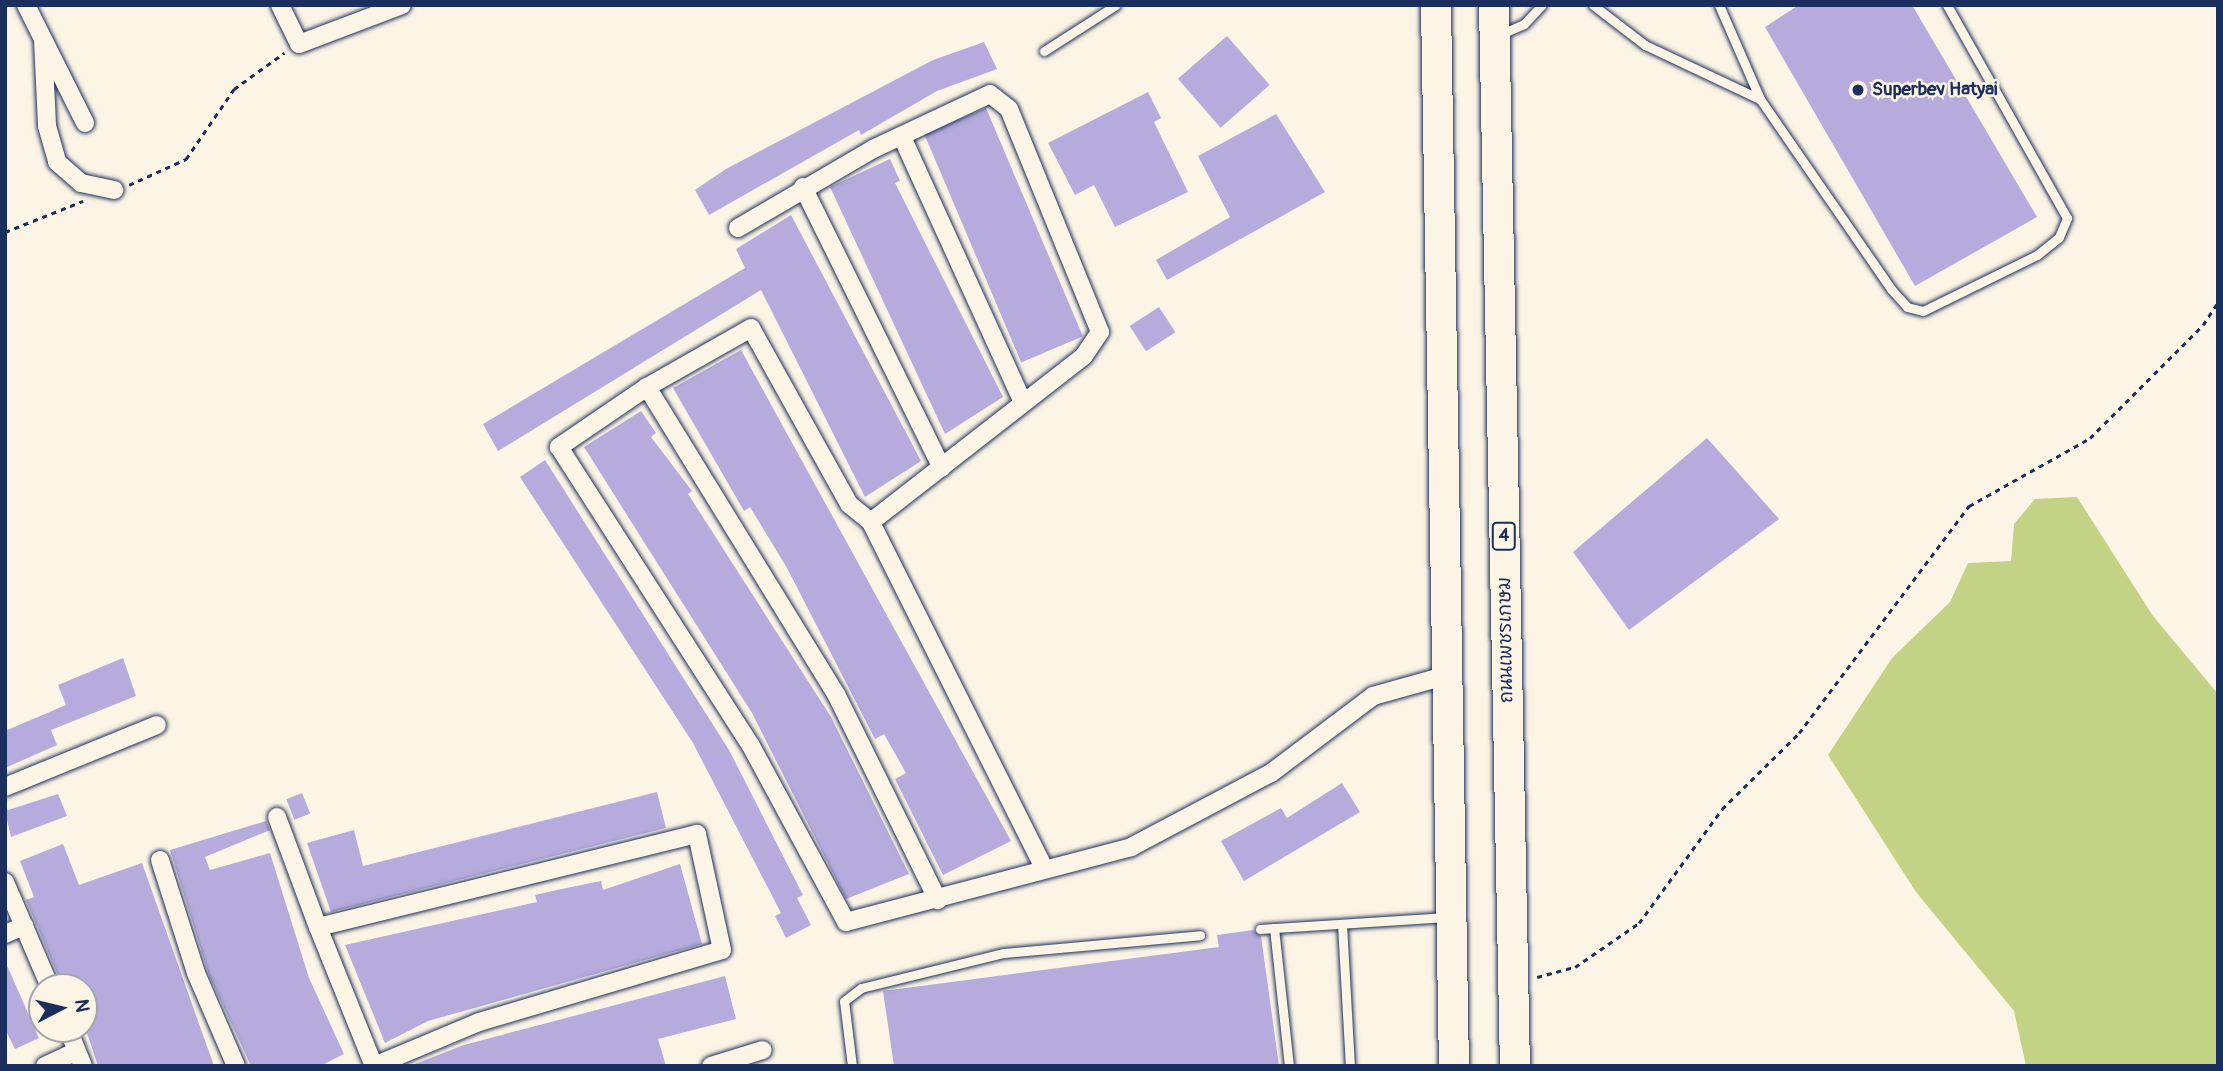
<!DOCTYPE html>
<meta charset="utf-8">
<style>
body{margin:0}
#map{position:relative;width:2223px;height:1071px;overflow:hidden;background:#fcf5e5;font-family:Pangolin,"Playpen Sans Thai",sans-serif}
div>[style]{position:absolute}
.green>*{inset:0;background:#c4d285}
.building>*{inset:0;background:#b5abdc;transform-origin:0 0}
.path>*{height:2.5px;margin-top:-1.25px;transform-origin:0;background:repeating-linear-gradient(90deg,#1b2f5e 0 5px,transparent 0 10px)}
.roads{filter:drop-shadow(0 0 2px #1b2f5e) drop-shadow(0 0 2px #1b2f5e)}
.service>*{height:9px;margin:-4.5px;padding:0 4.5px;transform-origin:4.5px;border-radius:4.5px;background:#fcf5e5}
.minor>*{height:18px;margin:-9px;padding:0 9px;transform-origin:9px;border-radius:9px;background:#fcf5e5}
.trunk>*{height:30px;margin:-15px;padding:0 15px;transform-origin:15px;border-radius:15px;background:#fcf5e5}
.dots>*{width:19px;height:19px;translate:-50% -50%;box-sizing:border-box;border:4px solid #fcf5e5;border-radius:50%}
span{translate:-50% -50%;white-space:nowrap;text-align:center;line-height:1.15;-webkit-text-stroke:5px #fcf5e5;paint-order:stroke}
.shield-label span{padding:2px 5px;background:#fcf5e5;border:2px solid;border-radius:5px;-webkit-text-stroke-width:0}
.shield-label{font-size:18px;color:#1b2f5e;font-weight:700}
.poi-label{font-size:19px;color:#1b2f5e;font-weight:700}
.left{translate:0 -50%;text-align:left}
.street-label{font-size:19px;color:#1b2f5e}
.frame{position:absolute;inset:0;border:7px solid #1b2f5e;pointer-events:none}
.north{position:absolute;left:28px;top:973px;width:70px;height:70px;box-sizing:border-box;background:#fcf5e5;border:2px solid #a2a6af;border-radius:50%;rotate:83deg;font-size:19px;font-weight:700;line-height:28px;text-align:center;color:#1b2f5e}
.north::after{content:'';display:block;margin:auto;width:24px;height:32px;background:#1b2f5e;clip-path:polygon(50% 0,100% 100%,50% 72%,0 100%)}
</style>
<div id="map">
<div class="green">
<i style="clip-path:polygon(2077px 497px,2153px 616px,2218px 694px,2218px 1066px,2026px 1066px,2014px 1011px,1916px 892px,1828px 755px,1892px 658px,1950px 602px,1968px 563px,2011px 561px,2014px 524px,2035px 499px)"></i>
</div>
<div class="building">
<i style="clip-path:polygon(1799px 5px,1912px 5px,2037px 217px,1915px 286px,1765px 27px)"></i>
<i style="left:1227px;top:36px;width:65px;height:65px;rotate:49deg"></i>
<i style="clip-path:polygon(984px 42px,997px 69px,937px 91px,861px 135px,859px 130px,709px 215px,695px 190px,726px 169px,933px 60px)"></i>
<i style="clip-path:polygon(1148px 92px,1161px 118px,1154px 122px,1188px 192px,1115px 227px,1094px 185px,1075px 195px,1048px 143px)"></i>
<i style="left:986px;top:108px;width:248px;height:67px;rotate:67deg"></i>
<i style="clip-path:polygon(1276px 114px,1325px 192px,1167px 280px,1156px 260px,1230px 217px,1198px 156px)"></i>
<i style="clip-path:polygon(890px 159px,900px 181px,895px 183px,1003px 397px,945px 434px,830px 187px)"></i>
<i style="clip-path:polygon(791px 215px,921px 461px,865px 497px,761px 290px,498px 451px,483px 424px,745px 268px,736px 249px)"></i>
<i style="left:1159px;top:307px;width:30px;height:35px;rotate:57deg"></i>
<i style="clip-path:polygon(741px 350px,1011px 841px,943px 875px,895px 779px,906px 773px,884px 734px,875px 739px,787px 568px,750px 507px,744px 511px,673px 388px)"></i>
<i style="clip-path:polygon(641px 411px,656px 433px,651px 437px,692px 491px,688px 494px,831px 717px,909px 874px,846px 899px,752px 713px,584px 447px)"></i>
<i style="clip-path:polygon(1707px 438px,1779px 519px,1629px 630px,1573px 552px)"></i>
<i style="clip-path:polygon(545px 460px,729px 750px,803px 895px,797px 898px,811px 925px,786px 938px,775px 916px,781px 913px,693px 743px,520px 477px)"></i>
<i style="clip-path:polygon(123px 658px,136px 696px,51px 730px,57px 745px,5px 768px,5px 731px,66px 705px,58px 685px)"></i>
<i style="clip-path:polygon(1342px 783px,1360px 812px,1244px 881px,1221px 841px,1281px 808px,1287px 818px)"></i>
<i style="clip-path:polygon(657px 792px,666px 828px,331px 912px,307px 843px,354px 830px,363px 866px)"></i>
<i style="left:302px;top:793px;width:22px;height:17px;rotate:68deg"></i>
<i style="clip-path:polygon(58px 794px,67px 816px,11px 837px,5px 811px)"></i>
<i style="clip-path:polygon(266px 821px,270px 830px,205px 857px,210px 870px,270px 853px,309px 978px,344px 1054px,320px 1066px,251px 1066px,209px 975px,170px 850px)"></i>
<i style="clip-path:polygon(63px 844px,79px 885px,142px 863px,214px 1066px,98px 1066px,84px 1024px,84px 987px,63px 987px,26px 900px,34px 897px,20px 861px)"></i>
<i style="clip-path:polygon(680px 864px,702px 944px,428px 1021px,385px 1043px,345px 945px,537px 902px,535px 895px,557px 890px,601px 881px,603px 890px)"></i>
<i style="clip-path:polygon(1253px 930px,1261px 936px,1279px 1066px,894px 1066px,883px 991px,1219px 947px,1217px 935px)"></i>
<i style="clip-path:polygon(5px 961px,39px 1038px,15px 1049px,5px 1029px)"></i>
<i style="clip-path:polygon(725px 976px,736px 1019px,658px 1039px,666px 1066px,410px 1066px,464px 1045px)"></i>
</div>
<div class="path">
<i style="left:129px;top:185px;width:63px;rotate:-24.5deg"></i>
<i style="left:186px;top:159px;width:85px;rotate:-55.6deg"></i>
<i style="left:234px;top:89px;width:62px;rotate:-35.8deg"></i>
<i style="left:5px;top:232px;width:84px;rotate:-21.7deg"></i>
<i style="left:1537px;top:977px;width:39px;rotate:-15deg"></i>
<i style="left:1575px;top:967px;width:78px;rotate:-34.5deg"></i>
<i style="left:1639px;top:923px;width:141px;rotate:-53.9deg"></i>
<i style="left:1722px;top:809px;width:108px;rotate:-44.6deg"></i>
<i style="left:1799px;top:733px;width:284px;rotate:-53.2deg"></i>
<i style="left:1969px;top:506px;width:139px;rotate:-29.3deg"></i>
<i style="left:2090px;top:438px;width:160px;rotate:-45deg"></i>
<i style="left:2203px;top:325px;width:27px;rotate:-57deg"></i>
</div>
<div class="roads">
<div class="service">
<i style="left:1593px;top:5px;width:66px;rotate:37.6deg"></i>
<i style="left:1645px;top:45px;width:127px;rotate:25.2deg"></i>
<i style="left:1760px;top:99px;width:231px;rotate:55.4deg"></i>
<i style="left:1891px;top:289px;width:24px;rotate:48deg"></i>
<i style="left:1907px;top:307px;width:16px;rotate:14deg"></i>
<i style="left:1923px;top:311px;width:127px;rotate:-26.2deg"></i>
<i style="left:2037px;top:255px;width:28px;rotate:-39deg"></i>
<i style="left:2059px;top:237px;width:21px;rotate:-67deg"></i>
<i style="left:2067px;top:218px;width:244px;rotate:-119.4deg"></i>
<i style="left:1719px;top:5px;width:103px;rotate:66.4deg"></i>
<i style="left:1499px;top:35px;width:27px;rotate:-24deg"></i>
<i style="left:1524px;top:24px;width:26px;rotate:-47deg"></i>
<i style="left:1044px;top:51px;width:85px;rotate:-32.6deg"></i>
<i style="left:1342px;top:924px;width:142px;rotate:86.8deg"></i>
<i style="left:1274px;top:928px;width:139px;rotate:83.8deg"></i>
<i style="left:1260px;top:929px;width:187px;rotate:-3.7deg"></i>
<i style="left:852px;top:1066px;width:65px;rotate:-97deg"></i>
<i style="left:844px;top:1001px;width:21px;rotate:-37deg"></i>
<i style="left:861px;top:988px;width:147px;rotate:-13.8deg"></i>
<i style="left:1004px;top:953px;width:197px;rotate:-5.2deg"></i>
</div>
<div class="minor">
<i style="left:26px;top:5px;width:132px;rotate:63.4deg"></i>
<i style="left:280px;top:5px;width:43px;rotate:64deg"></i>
<i style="left:299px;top:44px;width:110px;rotate:-20.7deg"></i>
<i style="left:43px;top:40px;width:86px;rotate:87.3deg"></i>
<i style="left:47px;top:126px;width:37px;rotate:74deg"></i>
<i style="left:57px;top:162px;width:32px;rotate:41deg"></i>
<i style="left:81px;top:183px;width:34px;rotate:12deg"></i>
<i style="left:902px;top:137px;width:291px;rotate:65.5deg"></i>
<i style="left:803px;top:187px;width:313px;rotate:63.7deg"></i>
<i style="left:738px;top:228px;width:156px;rotate:-30.3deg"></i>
<i style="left:873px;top:149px;width:129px;rotate:-25.2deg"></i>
<i style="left:990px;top:94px;width:24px;rotate:38deg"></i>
<i style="left:1009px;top:109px;width:241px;rotate:67.8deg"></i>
<i style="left:1100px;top:332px;width:29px;rotate:124deg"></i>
<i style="left:1084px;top:356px;width:270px;rotate:142.1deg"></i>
<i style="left:647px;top:387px;width:361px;rotate:58.4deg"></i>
<i style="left:836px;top:694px;width:230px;rotate:63.7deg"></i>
<i style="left:5px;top:787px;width:164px;rotate:-22.2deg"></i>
<i style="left:277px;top:817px;width:117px;rotate:69.6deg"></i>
<i style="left:318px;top:927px;width:150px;rotate:68.1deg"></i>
<i style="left:374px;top:1066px;width:114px;rotate:-22.7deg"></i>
<i style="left:479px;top:1022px;width:253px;rotate:-16.5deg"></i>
<i style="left:722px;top:950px;width:119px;rotate:-102.2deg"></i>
<i style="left:697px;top:834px;width:390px;rotate:166.2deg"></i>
<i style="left:160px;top:860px;width:119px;rotate:72.3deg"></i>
<i style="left:196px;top:973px;width:101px;rotate:66.7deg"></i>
<i style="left:1044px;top:868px;width:387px;rotate:-116.6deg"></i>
<i style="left:871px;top:522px;width:28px;rotate:-141deg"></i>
<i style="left:849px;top:504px;width:201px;rotate:-119.1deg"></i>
<i style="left:751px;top:328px;width:120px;rotate:150.4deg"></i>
<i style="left:647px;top:387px;width:107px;rotate:145.7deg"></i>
<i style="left:559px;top:447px;width:355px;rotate:57.3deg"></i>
<i style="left:751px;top:746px;width:200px;rotate:61.6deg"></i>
<i style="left:846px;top:922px;width:295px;rotate:-14.7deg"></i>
<i style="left:1131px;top:847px;width:158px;rotate:-27.9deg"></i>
<i style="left:1271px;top:773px;width:128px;rotate:-37deg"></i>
<i style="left:1373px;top:696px;width:78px;rotate:-15.6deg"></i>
<i style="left:5px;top:882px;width:114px;rotate:66.8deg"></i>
<i style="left:5px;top:934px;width:21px;rotate:-23deg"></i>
<i style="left:68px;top:1029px;width:40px;rotate:68deg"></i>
<i style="left:45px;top:1066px;width:35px;rotate:-25deg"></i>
<i style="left:711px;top:1066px;width:54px;rotate:-17.1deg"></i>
</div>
<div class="trunk">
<i style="left:1436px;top:5px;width:1061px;rotate:89.03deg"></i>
<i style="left:1494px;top:5px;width:1061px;rotate:88.87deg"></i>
</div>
</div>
<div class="dots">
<i style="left:1858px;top:90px;background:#1b2f5e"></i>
</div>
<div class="shield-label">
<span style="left:1504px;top:536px">4</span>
</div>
<div class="poi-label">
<span class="left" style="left:1872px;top:90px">Superbev Hatyai</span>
</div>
<div class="street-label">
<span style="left:1506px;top:640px;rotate:-91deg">ถนนเพชรเกษม</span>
</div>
<div class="frame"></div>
<div class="north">N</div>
</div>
